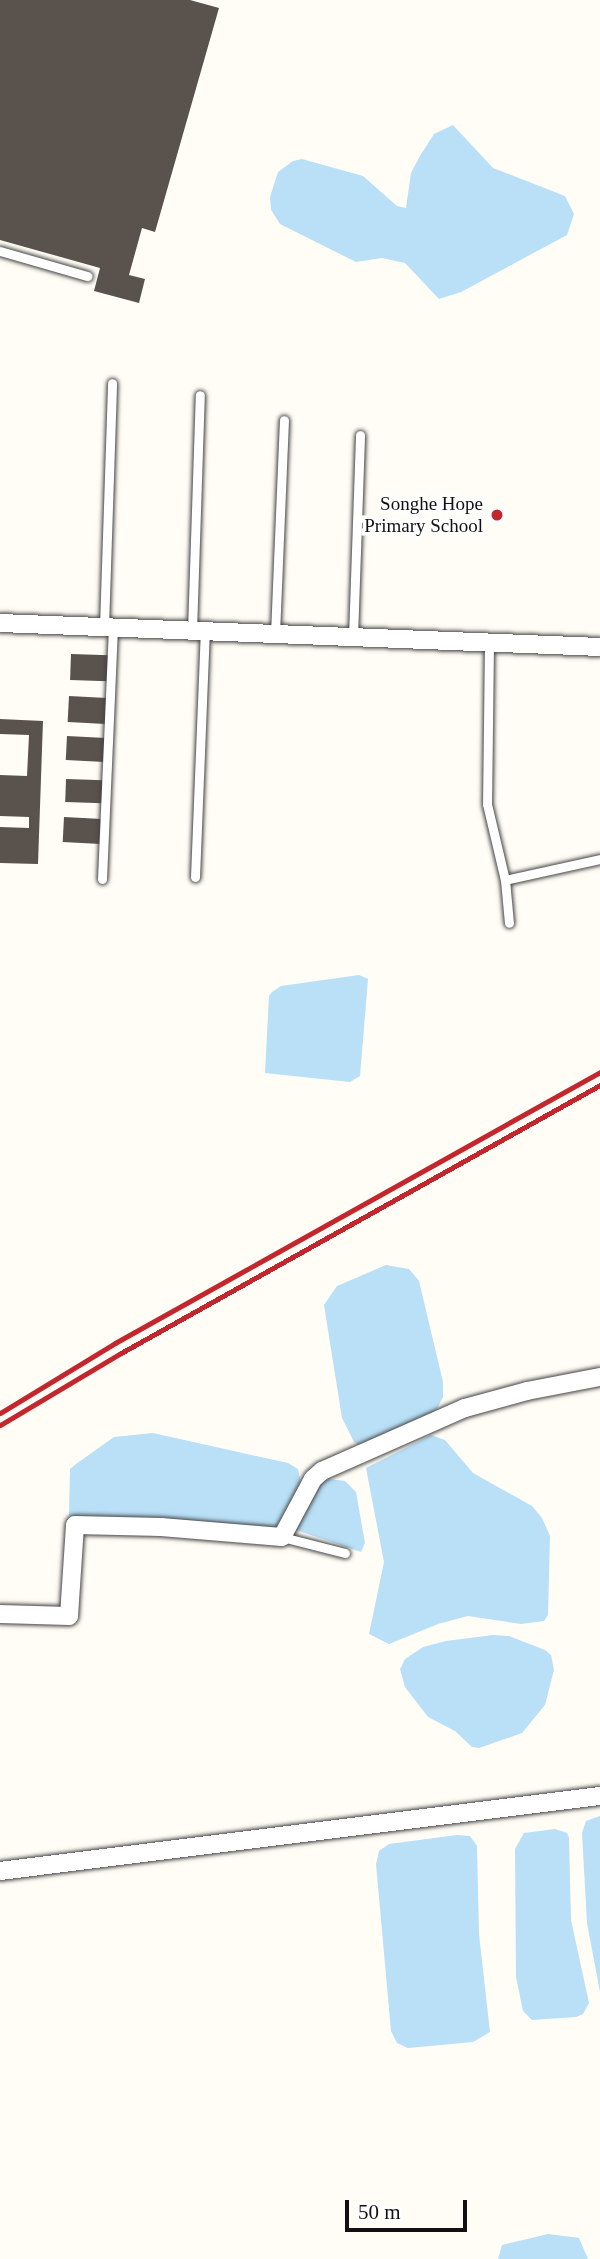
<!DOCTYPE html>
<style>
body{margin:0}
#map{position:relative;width:600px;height:2259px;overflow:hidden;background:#fffdf5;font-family:"Times New Roman",serif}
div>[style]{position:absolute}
.water>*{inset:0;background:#b9e0f7}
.building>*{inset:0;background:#5a524d;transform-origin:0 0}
.roads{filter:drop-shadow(0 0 2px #444) drop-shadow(0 0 2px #444)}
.service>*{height:9px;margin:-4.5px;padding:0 4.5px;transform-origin:4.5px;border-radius:4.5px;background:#fff}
.minor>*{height:18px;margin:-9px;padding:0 9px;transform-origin:9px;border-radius:9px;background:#fff}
.rail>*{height:5px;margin:-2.5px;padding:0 2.5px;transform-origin:2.5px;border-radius:2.5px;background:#c4262e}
.dots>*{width:19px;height:19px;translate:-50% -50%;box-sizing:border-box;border:4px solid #fff;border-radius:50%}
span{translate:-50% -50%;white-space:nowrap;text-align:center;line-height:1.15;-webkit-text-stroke:7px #fff;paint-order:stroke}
.poi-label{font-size:19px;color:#111}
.right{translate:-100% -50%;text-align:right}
.scale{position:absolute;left:345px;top:2200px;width:122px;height:32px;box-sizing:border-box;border:4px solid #111;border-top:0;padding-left:9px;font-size:21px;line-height:24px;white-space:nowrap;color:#111;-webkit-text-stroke:5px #fff;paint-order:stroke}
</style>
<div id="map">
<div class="water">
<i style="clip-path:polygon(453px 125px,493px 168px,565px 196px,574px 214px,567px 235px,461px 292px,439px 299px,405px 263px,382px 258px,356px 262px,280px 224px,271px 210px,270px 197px,278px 172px,293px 161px,302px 159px,363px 176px,397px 206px,406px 208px,411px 173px,420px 156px,434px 134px)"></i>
<i style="clip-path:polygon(359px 975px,368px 979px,360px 1076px,350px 1082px,265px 1073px,269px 996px,272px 992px,281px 986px)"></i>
<i style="clip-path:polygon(386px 1265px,409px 1269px,419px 1281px,443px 1382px,443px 1397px,436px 1411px,361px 1446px,354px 1442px,342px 1418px,324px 1305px,337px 1286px)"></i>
<i style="clip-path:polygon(153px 1433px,288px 1463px,298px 1469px,301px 1483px,281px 1524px,274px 1527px,69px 1516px,70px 1469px,76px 1464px,114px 1437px)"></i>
<i style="clip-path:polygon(431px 1435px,445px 1440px,473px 1473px,532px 1506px,542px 1518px,550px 1536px,548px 1615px,544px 1621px,521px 1624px,468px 1616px,438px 1624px,389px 1644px,369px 1634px,384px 1562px,366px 1468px)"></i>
<i style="clip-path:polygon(329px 1479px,345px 1481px,356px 1492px,365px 1543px,361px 1552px,293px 1529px,318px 1483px)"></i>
<i style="clip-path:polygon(493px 1635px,509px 1636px,545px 1650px,551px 1655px,554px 1670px,545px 1705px,522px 1733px,479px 1748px,472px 1747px,455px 1731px,428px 1717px,405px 1687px,400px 1669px,405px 1659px,423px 1647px,446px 1641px)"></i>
<i style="clip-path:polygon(600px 1816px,600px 1992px,587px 1923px,582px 1833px,586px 1821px)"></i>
<i style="clip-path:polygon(555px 1829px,567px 1833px,569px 1838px,571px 1920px,589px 2003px,583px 2014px,576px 2017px,532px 2020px,523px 2011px,516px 1977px,515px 1849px,524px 1833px)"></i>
<i style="clip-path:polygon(457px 1835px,470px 1836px,477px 1846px,479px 1934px,490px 2032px,473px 2042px,408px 2048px,397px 2043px,391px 2031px,376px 1864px,379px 1851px,389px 1844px)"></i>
<i style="clip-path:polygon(548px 2234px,579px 2238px,588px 2259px,498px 2259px,502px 2245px)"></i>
</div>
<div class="building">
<i style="clip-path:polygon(0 0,190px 0,219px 8px,155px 232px,142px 228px,129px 275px,145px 279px,139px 303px,94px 291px,100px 268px,0 240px)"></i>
<i style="left:71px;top:654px;width:38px;height:26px;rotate:2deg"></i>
<i style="left:69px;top:696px;width:38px;height:26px;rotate:3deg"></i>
<i style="clip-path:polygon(0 719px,43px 721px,38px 864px,0 863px,0 827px,29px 828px,29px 817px,0 816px,0 775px,27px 776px,29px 735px,0 734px)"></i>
<i style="left:67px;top:736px;width:39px;height:24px;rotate:3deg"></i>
<i style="left:66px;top:779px;width:38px;height:23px;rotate:2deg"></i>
<i style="left:64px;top:817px;width:38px;height:25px;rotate:3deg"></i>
</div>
<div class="roads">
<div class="service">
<i style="left:0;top:251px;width:91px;rotate:16deg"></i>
<i style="left:104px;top:627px;width:244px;rotate:-88.1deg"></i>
<i style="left:192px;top:631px;width:236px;rotate:-88.1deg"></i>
<i style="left:275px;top:634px;width:214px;rotate:-87.6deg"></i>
<i style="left:353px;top:637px;width:202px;rotate:-88deg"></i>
<i style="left:489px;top:643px;width:161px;rotate:90.7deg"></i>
<i style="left:487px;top:804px;width:78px;rotate:76.7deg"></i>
<i style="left:505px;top:880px;width:43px;rotate:84.7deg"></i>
<i style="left:195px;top:877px;width:246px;rotate:-87.7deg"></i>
<i style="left:102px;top:879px;width:252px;rotate:-87.5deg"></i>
<i style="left:505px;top:880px;width:97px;rotate:-12.5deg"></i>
<i style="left:282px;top:1537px;width:65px;rotate:14.3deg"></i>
</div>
<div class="minor">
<i style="left:0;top:623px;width:600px;rotate:2.29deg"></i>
<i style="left:0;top:1614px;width:69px;rotate:1.7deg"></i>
<i style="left:69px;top:1616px;width:91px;rotate:-86.2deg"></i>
<i style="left:75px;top:1525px;width:86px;rotate:1.3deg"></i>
<i style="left:161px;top:1527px;width:121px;rotate:4.7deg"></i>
<i style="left:282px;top:1537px;width:66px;rotate:-61.9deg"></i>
<i style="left:313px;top:1479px;width:12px;rotate:-42deg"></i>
<i style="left:322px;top:1471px;width:156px;rotate:-23.8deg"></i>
<i style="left:465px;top:1408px;width:64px;rotate:-15.3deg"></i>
<i style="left:527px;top:1391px;width:74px;rotate:-10.9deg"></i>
<i style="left:0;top:1871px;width:605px;rotate:-7.13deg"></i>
</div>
</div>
<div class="rail">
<i style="left:0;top:1413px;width:135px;rotate:-31.3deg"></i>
<i style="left:115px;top:1343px;width:556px;rotate:-29.19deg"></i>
<i style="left:0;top:1425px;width:141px;rotate:-30.8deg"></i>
<i style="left:121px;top:1353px;width:549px;rotate:-29.23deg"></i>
</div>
<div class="dots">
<i style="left:497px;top:515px;background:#c4262e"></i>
</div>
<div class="poi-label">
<span class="right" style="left:483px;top:515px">Songhe Hope<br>Primary School</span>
</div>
<div class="scale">50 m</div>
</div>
